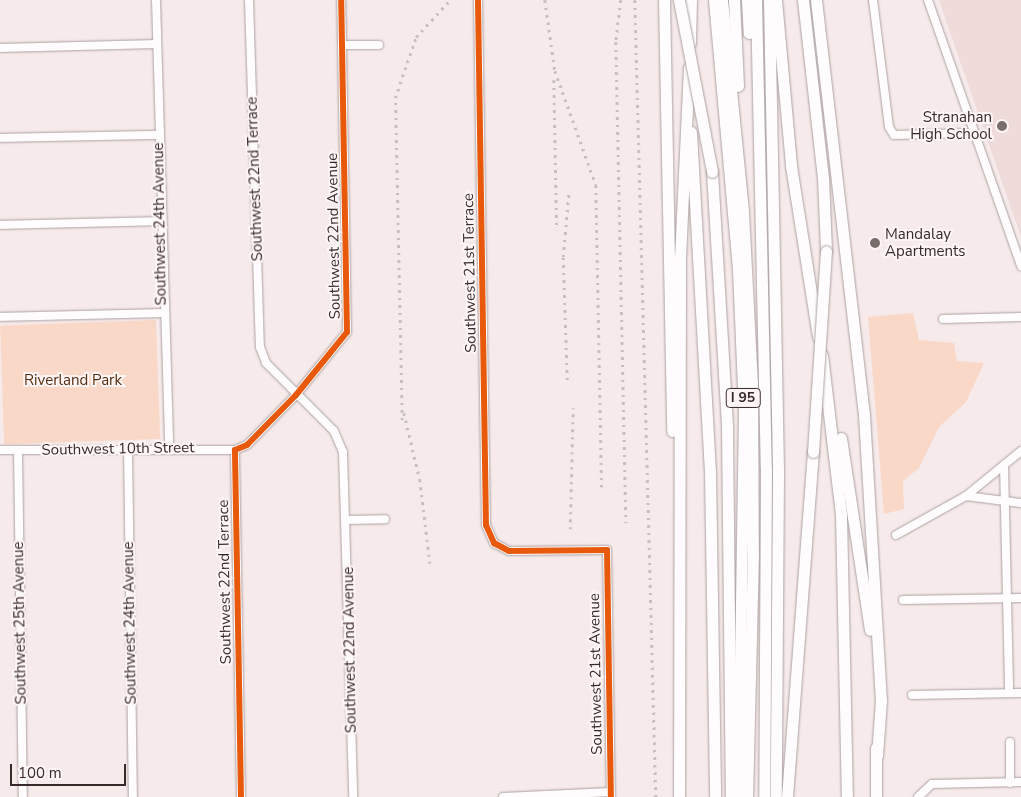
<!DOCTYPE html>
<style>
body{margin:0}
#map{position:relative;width:1021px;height:797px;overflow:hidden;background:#f7eaea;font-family:"Nunito Sans",sans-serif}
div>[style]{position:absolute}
.built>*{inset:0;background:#f0dbdb}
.green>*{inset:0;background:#f9d8c7;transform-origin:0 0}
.roads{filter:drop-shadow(0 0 1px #ada1a1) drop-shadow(0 0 1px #ada1a1)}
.minor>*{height:8px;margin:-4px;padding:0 4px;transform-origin:4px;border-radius:4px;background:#fefcfc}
.highway>*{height:11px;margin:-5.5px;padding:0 5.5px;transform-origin:5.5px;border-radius:5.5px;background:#fefcfc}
.rail>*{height:2.5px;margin-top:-1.25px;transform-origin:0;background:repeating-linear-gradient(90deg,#c5c0c0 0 2.5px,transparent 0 7.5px)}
.bridges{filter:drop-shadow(0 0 1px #ada1a1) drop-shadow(0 0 1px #ada1a1)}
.highway-bridge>*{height:11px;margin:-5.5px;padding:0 5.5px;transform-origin:5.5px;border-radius:5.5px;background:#fefcfc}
.cycleway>*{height:6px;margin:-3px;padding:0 3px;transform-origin:3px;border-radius:3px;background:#e8590c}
.dots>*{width:14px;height:14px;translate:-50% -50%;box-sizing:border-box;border:2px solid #fef6f6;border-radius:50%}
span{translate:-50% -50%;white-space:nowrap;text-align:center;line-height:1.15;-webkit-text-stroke:4px #fef6f6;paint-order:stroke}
.shield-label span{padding:1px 4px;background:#fef6f6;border:1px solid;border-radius:4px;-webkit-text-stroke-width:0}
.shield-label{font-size:14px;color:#392a2a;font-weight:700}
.poi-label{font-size:15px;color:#392a2a}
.right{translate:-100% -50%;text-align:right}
.left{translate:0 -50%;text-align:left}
.street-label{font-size:15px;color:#392a2a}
.park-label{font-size:15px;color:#562d0f}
.scale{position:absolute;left:10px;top:764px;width:116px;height:22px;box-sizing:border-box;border:2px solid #392a2a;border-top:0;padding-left:6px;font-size:15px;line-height:18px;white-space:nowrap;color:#392a2a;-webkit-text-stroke:4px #fef6f6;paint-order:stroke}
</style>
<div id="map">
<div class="built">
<i style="clip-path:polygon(939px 0,1021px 0,1021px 237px,944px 15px)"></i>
</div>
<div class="green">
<i style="clip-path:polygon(913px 313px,919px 340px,954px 343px,957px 361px,984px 363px,966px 402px,939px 427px,919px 468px,903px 481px,904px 509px,884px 514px,868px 317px)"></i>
<i style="left:156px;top:320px;width:119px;height:156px;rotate:88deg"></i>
</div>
<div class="roads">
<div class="minor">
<i style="left:156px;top:0;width:447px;rotate:88.3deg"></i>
<i style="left:249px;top:0;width:347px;rotate:88.2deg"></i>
<i style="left:260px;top:347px;width:17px;rotate:69deg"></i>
<i style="left:266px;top:363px;width:96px;rotate:45deg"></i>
<i style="left:334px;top:431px;width:23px;rotate:67deg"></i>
<i style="left:343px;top:452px;width:345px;rotate:88.3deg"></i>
<i style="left:478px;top:0;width:525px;rotate:89.13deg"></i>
<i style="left:486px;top:525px;width:20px;rotate:66deg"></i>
<i style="left:494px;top:543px;width:17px;rotate:28deg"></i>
<i style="left:509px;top:551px;width:98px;rotate:-0.6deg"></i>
<i style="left:607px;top:550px;width:247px;rotate:89.1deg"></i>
<i style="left:873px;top:0;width:128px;rotate:82.8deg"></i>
<i style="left:889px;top:127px;width:9px;rotate:58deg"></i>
<i style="left:894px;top:135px;width:81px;rotate:-1.4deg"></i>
<i style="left:928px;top:0;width:282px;rotate:70.7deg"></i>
<i style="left:343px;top:45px;width:36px"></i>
<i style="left:0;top:48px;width:157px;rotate:-1.5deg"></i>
<i style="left:0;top:138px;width:159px;rotate:-1.1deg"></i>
<i style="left:0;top:225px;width:161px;rotate:-1.4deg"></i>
<i style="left:0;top:317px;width:162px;rotate:-1.4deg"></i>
<i style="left:943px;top:319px;width:78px;rotate:-1.5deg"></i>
<i style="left:128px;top:448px;width:349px;rotate:89.2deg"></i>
<i style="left:0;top:450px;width:235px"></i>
<i style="left:18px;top:450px;width:347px;rotate:89.2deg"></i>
<i style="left:1004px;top:465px;width:228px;rotate:88.7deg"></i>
<i style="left:966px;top:496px;width:55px;rotate:7.3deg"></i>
<i style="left:346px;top:520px;width:39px;rotate:-1deg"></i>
<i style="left:896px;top:535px;width:80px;rotate:-29.1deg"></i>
<i style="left:966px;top:496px;width:71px;rotate:-39.3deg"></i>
<i style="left:903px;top:600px;width:118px;rotate:-1deg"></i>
<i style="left:912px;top:695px;width:109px;rotate:-1.1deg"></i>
<i style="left:1010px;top:742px;width:41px;rotate:90deg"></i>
<i style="left:241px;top:797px;width:347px;rotate:-91deg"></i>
<i style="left:235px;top:450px;width:13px;rotate:-23deg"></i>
<i style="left:247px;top:445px;width:70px;rotate:-45.6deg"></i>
<i style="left:296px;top:395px;width:81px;rotate:-51deg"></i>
<i style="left:347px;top:332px;width:332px;rotate:-91deg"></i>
<i style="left:503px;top:797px;width:108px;rotate:-2.7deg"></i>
<i style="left:918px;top:797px;width:19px;rotate:-43deg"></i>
<i style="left:932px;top:784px;width:89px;rotate:-1.3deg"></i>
</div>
<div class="highway">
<i style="left:664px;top:0;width:431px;rotate:88.9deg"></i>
<i style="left:714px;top:0;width:270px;rotate:84.9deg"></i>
<i style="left:738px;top:269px;width:142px;rotate:87.6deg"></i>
<i style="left:744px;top:411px;width:386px;rotate:90.9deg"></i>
<i style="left:722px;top:0;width:213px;rotate:84.3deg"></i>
<i style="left:743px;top:212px;width:170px;rotate:87deg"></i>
<i style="left:752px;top:382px;width:172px;rotate:89.7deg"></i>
<i style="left:753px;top:554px;width:243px;rotate:91.4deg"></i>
<i style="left:734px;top:0;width:86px;rotate:87.3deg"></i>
<i style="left:747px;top:0;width:33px;rotate:87deg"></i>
<i style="left:756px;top:0;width:468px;rotate:88.8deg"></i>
<i style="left:766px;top:468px;width:329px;rotate:90.3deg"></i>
<i style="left:769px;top:0;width:474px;rotate:88.9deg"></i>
<i style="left:778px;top:474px;width:323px;rotate:90.4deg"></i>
<i style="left:776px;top:0;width:167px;rotate:84.8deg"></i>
<i style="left:791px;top:166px;width:173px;rotate:81deg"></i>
<i style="left:803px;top:0;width:179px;rotate:83.6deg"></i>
<i style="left:823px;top:178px;width:73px;rotate:87.6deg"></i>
<i style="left:816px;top:0;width:418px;rotate:83.4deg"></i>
<i style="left:864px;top:415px;width:286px;rotate:86.6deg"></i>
<i style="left:881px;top:700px;width:56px;rotate:94.1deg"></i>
<i style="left:690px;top:43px;width:43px;rotate:-88.7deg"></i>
<i style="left:691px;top:132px;width:340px;rotate:86.8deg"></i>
<i style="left:710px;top:471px;width:326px;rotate:89.1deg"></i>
<i style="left:712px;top:172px;width:256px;rotate:86.6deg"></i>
<i style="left:727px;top:428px;width:369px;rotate:89.4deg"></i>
<i style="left:822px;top:355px;width:161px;rotate:83.2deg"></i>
<i style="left:841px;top:515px;width:282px;rotate:88.8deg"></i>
<i style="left:841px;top:438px;width:194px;rotate:81.4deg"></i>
<i style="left:679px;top:797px;width:539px;rotate:-89.89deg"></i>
<i style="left:680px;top:258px;width:191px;rotate:-87.3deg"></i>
<i style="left:787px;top:797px;width:346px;rotate:-85.7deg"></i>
<i style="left:876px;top:797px;width:49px;rotate:-90deg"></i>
</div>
</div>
<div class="rail">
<i style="left:545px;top:0;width:72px;rotate:82deg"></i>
<i style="left:555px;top:71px;width:121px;rotate:70.2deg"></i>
<i style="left:596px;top:185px;width:302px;rotate:88.9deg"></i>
<i style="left:621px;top:0;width:42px;rotate:96.8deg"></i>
<i style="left:616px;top:42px;width:481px;rotate:88.8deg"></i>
<i style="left:635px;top:0;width:797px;rotate:88.49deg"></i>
<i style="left:554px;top:80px;width:150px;rotate:88.9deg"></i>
<i style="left:567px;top:380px;width:123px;rotate:-91.9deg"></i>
<i style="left:563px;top:257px;width:67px;rotate:-84.9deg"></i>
<i style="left:404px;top:413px;width:69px;rotate:76.6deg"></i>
<i style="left:420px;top:480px;width:84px;rotate:83.1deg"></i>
<i style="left:402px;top:420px;width:322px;rotate:-91.2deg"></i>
<i style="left:395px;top:98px;width:65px;rotate:-71deg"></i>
<i style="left:416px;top:37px;width:50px;rotate:-47.4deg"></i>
<i style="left:570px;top:529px;width:121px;rotate:-88.6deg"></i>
</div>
<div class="bridges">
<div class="highway-bridge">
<i style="left:679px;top:0;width:175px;rotate:79.1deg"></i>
<i style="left:813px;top:452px;width:201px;rotate:-86.3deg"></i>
</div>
</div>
<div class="cycleway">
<i style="left:478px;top:0;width:525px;rotate:89.13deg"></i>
<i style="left:486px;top:525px;width:20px;rotate:66deg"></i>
<i style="left:494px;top:543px;width:17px;rotate:28deg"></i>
<i style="left:509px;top:551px;width:98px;rotate:-0.6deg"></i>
<i style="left:607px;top:550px;width:247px;rotate:89.1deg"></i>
<i style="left:241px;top:797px;width:347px;rotate:-91deg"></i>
<i style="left:235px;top:450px;width:13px;rotate:-23deg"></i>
<i style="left:247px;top:445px;width:70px;rotate:-45.6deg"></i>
<i style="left:296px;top:395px;width:81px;rotate:-51deg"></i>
<i style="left:347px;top:332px;width:332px;rotate:-91deg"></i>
</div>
<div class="dots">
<i style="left:1002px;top:126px;background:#7c6d6d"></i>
<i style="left:875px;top:243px;background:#7c6d6d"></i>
</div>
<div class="shield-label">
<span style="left:743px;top:398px">I 95</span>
</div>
<div class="poi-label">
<span class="right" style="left:992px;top:126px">Stranahan<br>High School</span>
<span class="left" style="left:885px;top:243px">Mandalay<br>Apartments</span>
</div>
<div class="street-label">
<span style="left:255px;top:179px;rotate:-92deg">Southwest 22nd Terrace</span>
<span style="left:160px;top:224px;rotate:-91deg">Southwest 24th Avenue</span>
<span style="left:334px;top:236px;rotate:-91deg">Southwest 22nd Avenue</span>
<span style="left:470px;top:273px;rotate:-91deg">Southwest 21st Terrace</span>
<span style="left:118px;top:449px;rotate:-1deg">Southwest 10th Street</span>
<span style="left:225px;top:582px;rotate:-91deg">Southwest 22nd Terrace</span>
<span style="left:20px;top:623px;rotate:-91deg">Southwest 25th Avenue</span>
<span style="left:130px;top:623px;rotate:-91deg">Southwest 24th Avenue</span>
<span style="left:350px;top:650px;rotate:-91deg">Southwest 22nd Avenue</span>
<span style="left:596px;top:674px;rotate:-91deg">Southwest 21st Avenue</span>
</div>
<div class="park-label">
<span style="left:73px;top:381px">Riverland Park</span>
</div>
<div class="scale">100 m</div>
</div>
